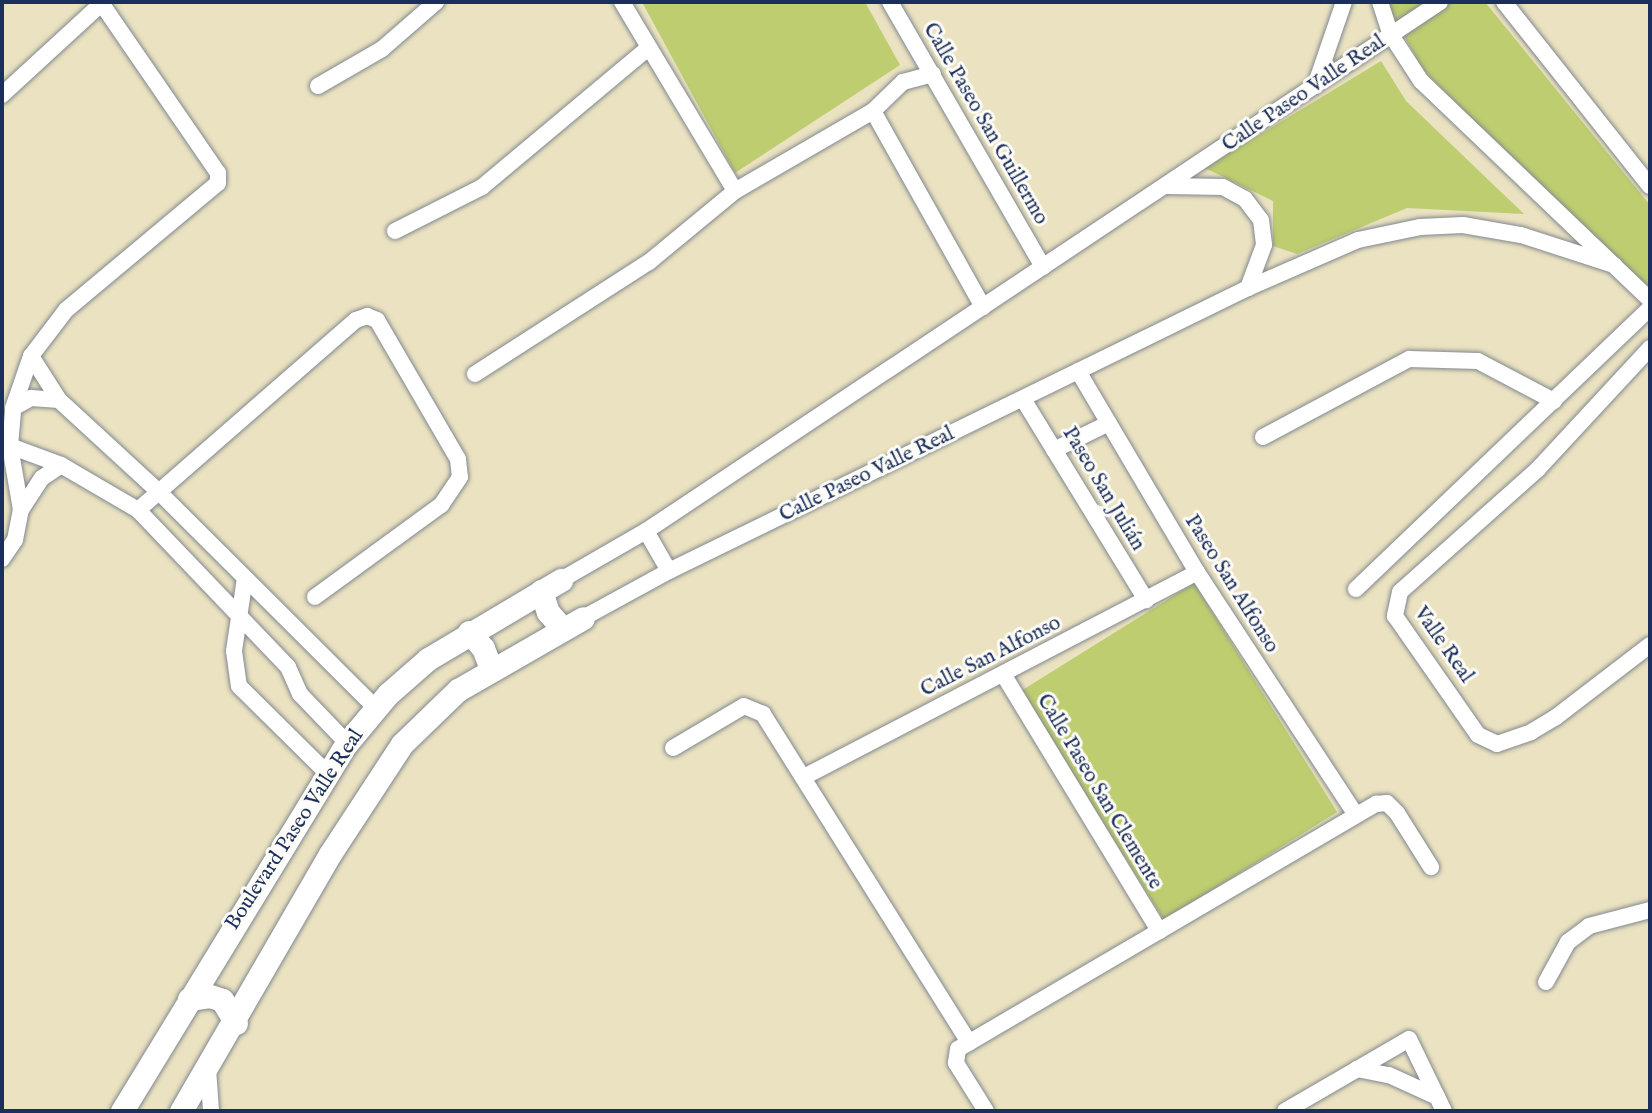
<!DOCTYPE html>
<meta charset="utf-8">
<style>
body{margin:0}
#map{position:relative;width:1652px;height:1113px;overflow:hidden;background:#eae2c0;font-family:"IM FELL English",serif}
div>[style]{position:absolute}
.green>*{inset:0;background:#bdcd70;transform-origin:0 0}
.roads{filter:drop-shadow(0 0 2px #82888f) drop-shadow(0 0 2px #82888f)}
.street>*{height:16px;margin:-8px;padding:0 8px;transform-origin:8px;border-radius:8px;background:#fff}
.secondary>*{height:23px;margin:-11.5px;padding:0 11.5px;transform-origin:11.5px;border-radius:11.5px;background:#fff}
span{translate:-50% -50%;white-space:nowrap;text-align:center;line-height:1.15;-webkit-text-stroke:6px #fdfcf7;paint-order:stroke}
.street-label{font-size:21px;color:#1b2f5e}
.frame{position:absolute;inset:0;border:4px solid #1b2f5e;pointer-events:none}
</style>
<div id="map">
<div class="green">
<i style="clip-path:polygon(642px 2px,865px 2px,900px 65px,735px 173px)"></i>
<i style="clip-path:polygon(1385px 2px,1485px 2px,1650px 205px,1650px 296px,1424px 71px)"></i>
<i style="clip-path:polygon(1381px 61px,1406px 101px,1524px 214px,1407px 208px,1297px 254px,1273px 246px,1273px 201px,1205px 168px)"></i>
<i style="left:1194px;top:583px;width:270px;height:204px;rotate:58deg"></i>
</div>
<div class="roads">
<div class="street">
<i style="left:622px;top:2px;width:220px;rotate:59.1deg"></i>
<i style="left:890px;top:2px;width:306px;rotate:60deg"></i>
<i style="left:1380px;top:2px;width:35px;rotate:72deg"></i>
<i style="left:1391px;top:35px;width:55px;rotate:56.9deg"></i>
<i style="left:1421px;top:81px;width:317px;rotate:43.7deg"></i>
<i style="left:1504px;top:2px;width:235px;rotate:51.6deg"></i>
<i style="left:318px;top:86px;width:74px;rotate:-30deg"></i>
<i style="left:382px;top:49px;width:72px;rotate:-41deg"></i>
<i style="left:1315px;top:86px;width:89px;rotate:-71deg"></i>
<i style="left:2px;top:95px;width:137px;rotate:-42.6deg"></i>
<i style="left:873px;top:111px;width:225px;rotate:60.7deg"></i>
<i style="left:1168px;top:186px;width:55px;rotate:1deg"></i>
<i style="left:1223px;top:187px;width:25px;rotate:29deg"></i>
<i style="left:1245px;top:199px;width:26px;rotate:53deg"></i>
<i style="left:1261px;top:220px;width:25px;rotate:83deg"></i>
<i style="left:1264px;top:245px;width:46px;rotate:110.4deg"></i>
<i style="left:395px;top:231px;width:97px;rotate:-26.8deg"></i>
<i style="left:482px;top:187px;width:217px;rotate:-39.9deg"></i>
<i style="left:1650px;top:348px;width:165px;rotate:132.8deg"></i>
<i style="left:1538px;top:469px;width:185px;rotate:138.3deg"></i>
<i style="left:1400px;top:592px;width:25px;rotate:102deg"></i>
<i style="left:1395px;top:616px;width:145px;rotate:55.1deg"></i>
<i style="left:1478px;top:735px;width:21px;rotate:25deg"></i>
<i style="left:1497px;top:744px;width:36px;rotate:-19deg"></i>
<i style="left:1531px;top:732px;width:29px;rotate:-31deg"></i>
<i style="left:1556px;top:717px;width:118px;rotate:-37.5deg"></i>
<i style="left:31px;top:356px;width:52px;rotate:57.5deg"></i>
<i style="left:59px;top:400px;width:136px;rotate:42.6deg"></i>
<i style="left:159px;top:492px;width:306px;rotate:44.9deg"></i>
<i style="left:1078px;top:371px;width:234px;rotate:59.4deg"></i>
<i style="left:1197px;top:572px;width:290px;rotate:56.8deg"></i>
<i style="left:475px;top:374px;width:207px;rotate:-32.8deg"></i>
<i style="left:649px;top:262px;width:112px;rotate:-39.5deg"></i>
<i style="left:735px;top:191px;width:160px;rotate:-30.1deg"></i>
<i style="left:873px;top:111px;width:42px;rotate:-44deg"></i>
<i style="left:903px;top:82px;width:31px;rotate:-15deg"></i>
<i style="left:1023px;top:399px;width:236px;rotate:58.5deg"></i>
<i style="left:13px;top:408px;width:21px;rotate:-29deg"></i>
<i style="left:31px;top:398px;width:28px;rotate:4deg"></i>
<i style="left:1263px;top:437px;width:166px;rotate:-28.1deg"></i>
<i style="left:1409px;top:359px;width:69px;rotate:1.7deg"></i>
<i style="left:1478px;top:361px;width:86px;rotate:27.8deg"></i>
<i style="left:10px;top:446px;width:54px;rotate:20.4deg"></i>
<i style="left:61px;top:465px;width:89px;rotate:30.3deg"></i>
<i style="left:138px;top:510px;width:217px;rotate:46.3deg"></i>
<i style="left:288px;top:667px;width:30px;rotate:66deg"></i>
<i style="left:300px;top:694px;width:68px;rotate:46.2deg"></i>
<i style="left:1054px;top:450px;width:61px;rotate:-26.1deg"></i>
<i style="left:21px;top:510px;width:38px;rotate:-57deg"></i>
<i style="left:42px;top:478px;width:23px;rotate:-34deg"></i>
<i style="left:138px;top:510px;width:289px;rotate:-41.1deg"></i>
<i style="left:356px;top:320px;width:12px;rotate:-20deg"></i>
<i style="left:367px;top:316px;width:11px;rotate:22deg"></i>
<i style="left:377px;top:320px;width:161px;rotate:59.8deg"></i>
<i style="left:458px;top:459px;width:18px;rotate:84deg"></i>
<i style="left:460px;top:477px;width:34px;rotate:124deg"></i>
<i style="left:441px;top:505px;width:156px;rotate:143.9deg"></i>
<i style="left:646px;top:531px;width:46px;rotate:60.1deg"></i>
<i style="left:2px;top:559px;width:23px;rotate:-56deg"></i>
<i style="left:15px;top:540px;width:31px;rotate:-79deg"></i>
<i style="left:21px;top:510px;width:65px;rotate:-99.8deg"></i>
<i style="left:10px;top:446px;width:38px;rotate:-85deg"></i>
<i style="left:13px;top:408px;width:55px;rotate:-70.9deg"></i>
<i style="left:31px;top:356px;width:58px;rotate:-52.7deg"></i>
<i style="left:66px;top:310px;width:198px;rotate:-39.9deg"></i>
<i style="left:218px;top:183px;width:10px;rotate:-90deg"></i>
<i style="left:218px;top:173px;width:205px;rotate:-124.5deg"></i>
<i style="left:245px;top:578px;width:74px;rotate:98.6deg"></i>
<i style="left:234px;top:651px;width:35px;rotate:82deg"></i>
<i style="left:239px;top:686px;width:125px;rotate:44.7deg"></i>
<i style="left:561px;top:580px;width:98px;rotate:-30deg"></i>
<i style="left:646px;top:531px;width:954px;rotate:-33.67deg"></i>
<i style="left:1356px;top:589px;width:407px;rotate:-43.7deg"></i>
<i style="left:583px;top:618px;width:98px;rotate:-28.7deg"></i>
<i style="left:669px;top:571px;width:644px;rotate:-26.05deg"></i>
<i style="left:1248px;top:288px;width:120px;rotate:-23.6deg"></i>
<i style="left:1358px;top:240px;width:63px;rotate:-11.8deg"></i>
<i style="left:1420px;top:227px;width:43px;rotate:-2.7deg"></i>
<i style="left:1463px;top:225px;width:59px;rotate:9.8deg"></i>
<i style="left:1521px;top:235px;width:98px;rotate:17.9deg"></i>
<i style="left:1003px;top:674px;width:301px;rotate:58.7deg"></i>
<i style="left:673px;top:748px;width:82px;rotate:-30.6deg"></i>
<i style="left:744px;top:706px;width:21px;rotate:23deg"></i>
<i style="left:763px;top:714px;width:388px;rotate:57.9deg"></i>
<i style="left:804px;top:777px;width:443px;rotate:-27.5deg"></i>
<i style="left:1546px;top:982px;width:46px;rotate:-61.2deg"></i>
<i style="left:1568px;top:942px;width:26px;rotate:-37deg"></i>
<i style="left:1589px;top:926px;width:63px;rotate:-14.7deg"></i>
<i style="left:208px;top:1068px;width:43px;rotate:86deg"></i>
<i style="left:1357px;top:1069px;width:33px;rotate:11deg"></i>
<i style="left:1389px;top:1075px;width:53px;rotate:24.6deg"></i>
<i style="left:986px;top:1111px;width:57px;rotate:-122deg"></i>
<i style="left:956px;top:1063px;width:14px;rotate:-82deg"></i>
<i style="left:958px;top:1049px;width:485px;rotate:-30.4deg"></i>
<i style="left:1376px;top:804px;width:11px;rotate:-5deg"></i>
<i style="left:1387px;top:803px;width:14px;rotate:45deg"></i>
<i style="left:1397px;top:813px;width:64px;rotate:57.8deg"></i>
<i style="left:1285px;top:1111px;width:143px;rotate:-30.1deg"></i>
<i style="left:1409px;top:1039px;width:80px;rotate:64.1deg"></i>
</div>
<div class="secondary">
<i style="left:541px;top:591px;width:22px;rotate:72deg"></i>
<i style="left:548px;top:612px;width:23px;rotate:49deg"></i>
<i style="left:469px;top:632px;width:21px;rotate:49deg"></i>
<i style="left:483px;top:648px;width:22px;rotate:69deg"></i>
<i style="left:189px;top:999px;width:21px;rotate:-8deg"></i>
<i style="left:210px;top:996px;width:13px;rotate:18deg"></i>
<i style="left:222px;top:1000px;width:27px;rotate:59deg"></i>
<i style="left:122px;top:1111px;width:431px;rotate:-58.6deg"></i>
<i style="left:347px;top:743px;width:64px;rotate:-50.1deg"></i>
<i style="left:388px;top:694px;width:53px;rotate:-41.2deg"></i>
<i style="left:428px;top:659px;width:155px;rotate:-30.7deg"></i>
<i style="left:181px;top:1111px;width:297px;rotate:-59.9deg"></i>
<i style="left:330px;top:854px;width:131px;rotate:-56.8deg"></i>
<i style="left:402px;top:744px;width:78px;rotate:-44deg"></i>
<i style="left:458px;top:690px;width:144px;rotate:-29.9deg"></i>
</div>
</div>
<div class="street-label">
<span style="left:1304px;top:94px;rotate:-34deg">Calle Paseo Valle Real</span>
<span style="left:985px;top:124px;rotate:60deg">Calle Paseo San Guillermo</span>
<span style="left:867px;top:475px;rotate:-26deg">Calle Paseo Valle Real</span>
<span style="left:1103px;top:489px;rotate:59deg">Paseo San Julián</span>
<span style="left:1231px;top:584px;rotate:58deg">Paseo San Alfonso</span>
<span style="left:1443px;top:645px;rotate:55deg">Valle Real</span>
<span style="left:991px;top:657px;rotate:-27deg">Calle San Alfonso</span>
<span style="left:1099px;top:792px;rotate:59deg">Calle Paseo San Clemente</span>
<span style="left:295px;top:830px;rotate:-57deg">Boulevard Paseo Valle Real</span>
</div>
<div class="frame"></div>
</div>
